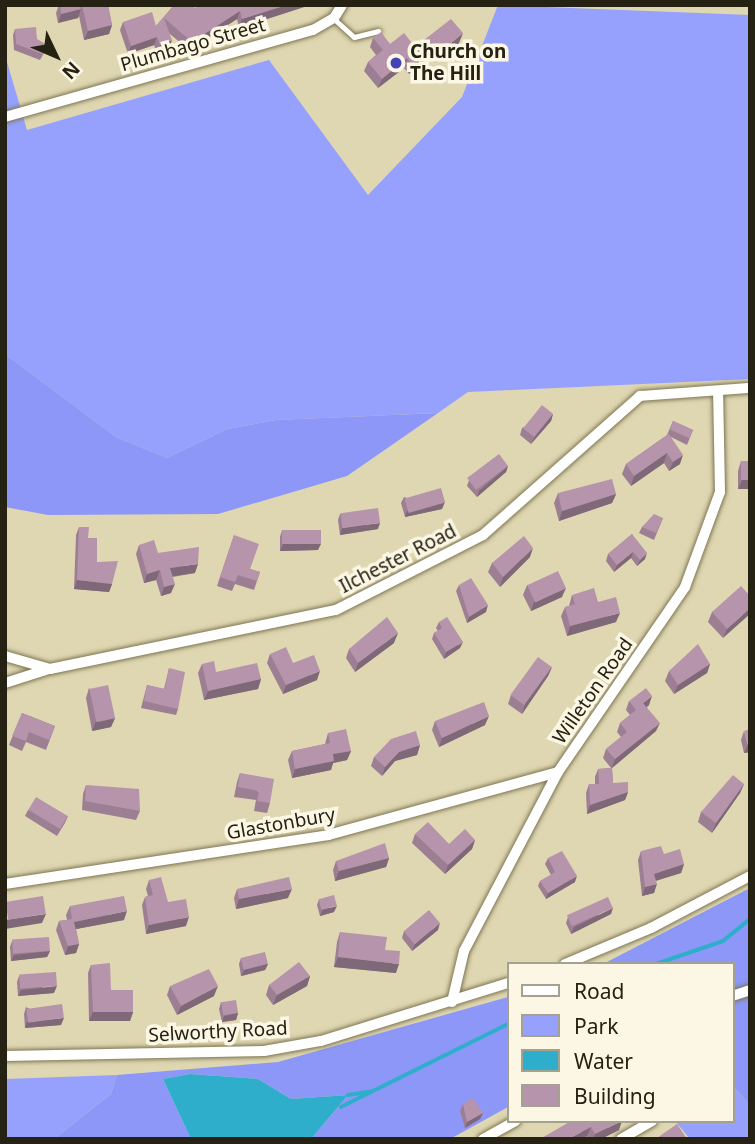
<!DOCTYPE html>
<style>
body{margin:0}
#map{position:relative;width:755px;height:1144px;overflow:hidden;background:#dfd7b1;font-family:"Noto Sans",sans-serif}
div>[style]{position:absolute}
.green>*{inset:0;background:#96a1fe}
.forest>*{inset:0;background:#8c97f8}
.water>*{inset:0;background:#2eaecb}
.stream>*{height:3.5px;margin:-1.75px;padding:0 1.75px;transform-origin:1.75px;border-radius:1.75px;background:#2eaecb}
.roads{filter:drop-shadow(0 0 2px #7e7653) drop-shadow(0 0 2px #7e7653)}
.lane>*{height:5px;margin:-2.5px;padding:0 2.5px;transform-origin:2.5px;border-radius:2.5px;background:#fff}
.street>*{height:10px;margin:-5px;padding:0 5px;transform-origin:5px;border-radius:5px;background:#fff}
.wall>*{inset:0;background:#9d7f94}
.shaded-wall>*{inset:0;background:#7f6878}
.building>*{inset:0;background:#b694ac;transform-origin:0 0}
.dots>*{width:19px;height:19px;translate:-50% -50%;box-sizing:border-box;border:4px solid #fbf7e4;border-radius:50%}
span{translate:-50% -50%;white-space:nowrap;text-align:center;line-height:1.15;-webkit-text-stroke:7px #fbf7e4;paint-order:stroke}
.street-label{font-size:19px;color:#252113}
.poi-label{font-size:19px;color:#252113;font-weight:700}
.left{translate:0 -50%;text-align:left}
.frame{position:absolute;inset:0;border:7px solid #252113;pointer-events:none}
.legend{position:absolute;left:507px;top:962px;width:228px;height:161px;box-sizing:border-box;background:#fbf7e4;border:2px solid #a5a190;margin:0;padding:9px 12px;list-style:none;font-size:21px;color:#252113}
.legend li{display:flex;align-items:center;gap:14px;height:35px}
.legend b{width:35px;border:2px solid #a5a190}
.north{position:absolute;left:21px;top:21px;width:70px;height:70px;-webkit-text-stroke:5px #fbf7e4;paint-order:stroke;rotate:134deg;font-size:19px;font-weight:700;line-height:28px;text-align:center;color:#252113}
.north::after{content:'';display:block;margin:auto;width:24px;height:32px;background:#252113;clip-path:polygon(50% 0,100% 100%,50% 72%,0 100%)}
</style>
<div id="map">
<div class="green">
<i style="clip-path:polygon(498px 5px,750px 15px,750px 379px,468px 392px,438px 413px,276px 420px,227px 429px,167px 458px,116px 437px,5px 354px,5px 55px,27px 130px,269px 60px,368px 195px,462px 97px)"></i>
<i style="clip-path:polygon(117px 1075px,111px 1094px,54px 1139px,5px 1139px,5px 1079px)"></i>
<i style="clip-path:polygon(732px 1085px,750px 1105px,750px 1139px,690px 1139px,675px 1121px,732px 1121px)"></i>
</div>
<div class="forest">
<i style="clip-path:polygon(5px 354px,116px 437px,167px 458px,227px 429px,276px 420px,438px 413px,347px 476px,218px 514px,48px 515px,5px 507px)"></i>
<i style="clip-path:polygon(750px 888px,750px 1105px,732px 1085px,732px 964px,603px 964px)"></i>
<i style="clip-path:polygon(508px 997px,508px 1107px,450px 1139px,311px 1139px,348px 1095px,291px 1099px,258px 1079px,190px 1074px,163px 1079px,191px 1139px,54px 1139px,111px 1094px,117px 1075px,278px 1062px)"></i>
</div>
<div class="water">
<i style="clip-path:polygon(190px 1074px,258px 1079px,291px 1099px,348px 1095px,311px 1139px,191px 1139px,163px 1079px)"></i>
</div>
<div class="stream">
<i style="left:656px;top:964px;width:71px;rotate:-18.9deg"></i>
<i style="left:723px;top:941px;width:35px;rotate:-39deg"></i>
<i style="left:348px;top:1095px;width:24px;rotate:-9deg"></i>
<i style="left:341px;top:1107px;width:186px;rotate:-26.4deg"></i>
</div>
<div class="roads">
<div class="lane">
<i style="left:334px;top:19px;width:27px;rotate:42deg"></i>
<i style="left:354px;top:37px;width:25px;rotate:-14deg"></i>
</div>
<div class="street">
<i style="left:5px;top:117px;width:320px;rotate:-15.8deg"></i>
<i style="left:313px;top:30px;width:24px;rotate:-30deg"></i>
<i style="left:334px;top:18px;width:15px;rotate:-58deg"></i>
<i style="left:5px;top:656px;width:47px;rotate:16.1deg"></i>
<i style="left:50px;top:669px;width:292px;rotate:-11.7deg"></i>
<i style="left:336px;top:610px;width:165px;rotate:-27deg"></i>
<i style="left:483px;top:535px;width:210px;rotate:-41.5deg"></i>
<i style="left:640px;top:396px;width:110px;rotate:-4.2deg"></i>
<i style="left:5px;top:683px;width:46px;rotate:-17.7deg"></i>
<i style="left:5px;top:884px;width:327px;rotate:-8.6deg"></i>
<i style="left:328px;top:835px;width:238px;rotate:-15.3deg"></i>
<i style="left:565px;top:964px;width:93px;rotate:-22.7deg"></i>
<i style="left:651px;top:928px;width:112px;rotate:-27.7deg"></i>
<i style="left:732px;top:996px;width:19px;rotate:-18deg"></i>
<i style="left:452px;top:1002px;width:52px;rotate:-76.8deg"></i>
<i style="left:464px;top:951px;width:202px;rotate:-62.3deg"></i>
<i style="left:558px;top:772px;width:224px;rotate:-55.5deg"></i>
<i style="left:685px;top:587px;width:101px;rotate:-69.8deg"></i>
<i style="left:720px;top:492px;width:101px;rotate:-91.1deg"></i>
<i style="left:5px;top:1056px;width:259px;rotate:-1.1deg"></i>
<i style="left:264px;top:1051px;width:58px;rotate:-10deg"></i>
<i style="left:321px;top:1041px;width:196px;rotate:-17.2deg"></i>
<i style="left:483px;top:1139px;width:37px;rotate:-29deg"></i>
<i style="left:621px;top:1139px;width:36px;rotate:-30deg"></i>
</div>
</div>
<div class="wall">
<i style="clip-path:polygon(59px 5px,108px 5px,112px 25px,109px 34px,84px 40px,79px 16px,78px 18px,58px 23px,56px 13px)"></i>
<i style="clip-path:polygon(174px 5px,195px 8px,203px 5px,305px 5px,304px 7px,239px 28px,237px 19px,189px 50px,170px 34px,169px 49px,157px 53px,154px 45px,128px 54px,120px 30px,123px 22px,156px 26px)"></i>
<i style="clip-path:polygon(15px 29px,37px 39px,45px 51px,40px 60px,14px 50px,13px 35px)"></i>
<i style="clip-path:polygon(373px 38px,390px 44px,415px 47px,459px 43px,435px 62px,430px 57px,409px 74px,404px 68px,378px 88px,364px 71px,368px 62px,376px 55px,370px 47px)"></i>
<i style="clip-path:polygon(553px 414px,551px 421px,531px 444px,520px 435px,522px 428px)"></i>
<i style="clip-path:polygon(673px 421px,693px 430px,687px 445px,671px 437px,680px 464px,669px 471px,664px 463px,631px 486px,622px 474px,626px 464px,667px 435px)"></i>
<i style="clip-path:polygon(741px 461px,750px 461px,750px 489px,738px 489px,738px 471px)"></i>
<i style="clip-path:polygon(508px 466px,506px 472px,477px 497px,467px 486px,469px 480px)"></i>
<i style="clip-path:polygon(558px 493px,616px 494px,612px 503px,559px 521px,554px 503px)"></i>
<i style="clip-path:polygon(404px 497px,442px 509px,405px 517px,401px 503px)"></i>
<i style="clip-path:polygon(340px 514px,378px 529px,340px 535px,338px 520px)"></i>
<i style="clip-path:polygon(663px 518px,654px 540px,639px 533px,642px 527px)"></i>
<i style="clip-path:polygon(79px 527px,88px 538px,97px 562px,112px 584px,109px 592px,74px 589px,76px 535px)"></i>
<i style="clip-path:polygon(282px 530px,318px 550px,280px 551px,280px 537px)"></i>
<i style="clip-path:polygon(632px 534px,645px 559px,637px 566px,631px 558px,614px 572px,606px 561px,608px 554px)"></i>
<i style="clip-path:polygon(234px 535px,250px 569px,260px 572px,254px 590px,235px 584px,232px 591px,217px 586px)"></i>
<i style="clip-path:polygon(139px 545px,158px 553px,195px 573px,173px 577px,171px 593px,161px 596px,156px 580px,144px 583px,136px 554px)"></i>
<i style="clip-path:polygon(530px 557px,500px 587px,488px 572px,492px 563px)"></i>
<i style="clip-path:polygon(459px 585px,486px 612px,467px 623px,456px 591px)"></i>
<i style="clip-path:polygon(527px 585px,562px 597px,531px 611px,523px 595px)"></i>
<i style="clip-path:polygon(572px 595px,616px 622px,567px 636px,561px 616px,565px 607px,569px 606px)"></i>
<i style="clip-path:polygon(750px 596px,723px 638px,708px 622px,712px 612px)"></i>
<i style="clip-path:polygon(439px 622px,460px 648px,444px 659px,432px 639px,434px 633px,438px 631px,436px 628px)"></i>
<i style="clip-path:polygon(394px 643px,355px 672px,346px 658px,349px 649px)"></i>
<i style="clip-path:polygon(270px 654px,293px 663px,317px 680px,283px 694px,267px 663px)"></i>
<i style="clip-path:polygon(202px 664px,216px 672px,261px 679px,258px 689px,204px 700px,198px 673px)"></i>
<i style="clip-path:polygon(710px 664px,707px 673px,674px 694px,665px 681px,669px 671px)"></i>
<i style="clip-path:polygon(552px 667px,548px 676px,522px 714px,508px 704px,511px 695px)"></i>
<i style="clip-path:polygon(169px 668px,178px 709px,176px 715px,141px 708px,147px 685px,164px 689px)"></i>
<i style="clip-path:polygon(89px 688px,115px 718px,111px 727px,92px 731px,86px 698px)"></i>
<i style="clip-path:polygon(629px 701px,649px 705px,647px 707px,656px 731px,612px 768px,613px 783px,628px 792px,625px 800px,587px 814px,586px 793px,589px 784px,595px 784px,595px 777px,598px 769px,611px 768px,603px 758px,606px 749px,621px 737px,617px 732px,620px 723px,630px 715px,626px 710px)"></i>
<i style="clip-path:polygon(22px 713px,55px 726px,46px 750px,26px 742px,22px 751px,9px 745px)"></i>
<i style="clip-path:polygon(435px 721px,485px 725px,439px 747px,432px 730px)"></i>
<i style="clip-path:polygon(744px 731px,750px 752px,744px 753px,741px 740px)"></i>
<i style="clip-path:polygon(328px 733px,351px 751px,347px 760px,333px 763px,331px 770px,292px 778px,288px 760px,292px 751px,325px 744px)"></i>
<i style="clip-path:polygon(420px 745px,417px 755px,395px 761px,382px 776px,371px 766px,374px 757px)"></i>
<i style="clip-path:polygon(240px 773px,270px 803px,267px 813px,254px 811px,256px 800px,234px 797px,237px 782px)"></i>
<i style="clip-path:polygon(744px 784px,740px 793px,712px 833px,698px 822px,701px 812px)"></i>
<i style="clip-path:polygon(86px 785px,140px 811px,136px 820px,82px 810px,83px 794px)"></i>
<i style="clip-path:polygon(28px 810px,68px 816px,65px 823px,57px 836px,25px 816px)"></i>
<i style="clip-path:polygon(415px 834px,449px 844px,475px 840px,472px 849px,445px 874px,412px 843px)"></i>
<i style="clip-path:polygon(641px 851px,664px 854px,684px 864px,681px 873px,656px 881px,654px 893px,642px 896px,638px 860px)"></i>
<i style="clip-path:polygon(389px 858px,386px 867px,335px 881px,333px 870px,336px 861px)"></i>
<i style="clip-path:polygon(548px 858px,575px 882px,546px 899px,538px 886px,540px 881px,551px 875px,545px 864px)"></i>
<i style="clip-path:polygon(149px 880px,168px 902px,186px 926px,146px 934px,142px 905px,145px 897px,148px 896px,146px 889px)"></i>
<i style="clip-path:polygon(237px 889px,288px 898px,236px 909px,234px 898px)"></i>
<i style="clip-path:polygon(319px 899px,334px 912px,320px 916px,317px 905px)"></i>
<i style="clip-path:polygon(70px 906px,124px 920px,76px 929px,79px 944px,76px 953px,65px 955px,56px 930px,59px 921px,67px 920px,66px 915px)"></i>
<i style="clip-path:polygon(611px 914px,571px 934px,566px 923px,568px 917px)"></i>
<i style="clip-path:polygon(438px 930px,412px 951px,402px 938px,404px 931px)"></i>
<i style="clip-path:polygon(340px 932px,385px 950px,396px 973px,334px 967px,337px 942px)"></i>
<i style="clip-path:polygon(12px 941px,50px 951px,47px 957px,11px 961px,10px 947px)"></i>
<i style="clip-path:polygon(241px 958px,268px 964px,265px 970px,241px 976px,239px 964px)"></i>
<i style="clip-path:polygon(91px 965px,111px 990px,133px 1012px,130px 1021px,89px 1021px,88px 973px)"></i>
<i style="clip-path:polygon(19px 976px,54px 993px,18px 996px,17px 982px)"></i>
<i style="clip-path:polygon(310px 976px,307px 986px,273px 1005px,266px 995px,269px 985px)"></i>
<i style="clip-path:polygon(170px 986px,214px 996px,177px 1015px,167px 995px)"></i>
<i style="clip-path:polygon(221px 1002px,238px 1013px,236px 1020px,222px 1022px,219px 1009px)"></i>
<i style="clip-path:polygon(26px 1007px,61px 1025px,25px 1028px,24px 1014px)"></i>
<i style="clip-path:polygon(463px 1104px,483px 1113px,480px 1119px,465px 1128px,460px 1111px)"></i>
<i style="clip-path:polygon(571px 1121px,619px 1130px,601px 1139px,589px 1139px)"></i>
</div>
<div class="shaded-wall">
<i style="clip-path:polygon(287px 5px,305px 5px,304px 7px,239px 28px,242px 19px)"></i>
<i style="clip-path:polygon(81px 9px,78px 18px,58px 23px,61px 14px)"></i>
<i style="clip-path:polygon(240px 11px,237px 19px,189px 50px,192px 42px)"></i>
<i style="clip-path:polygon(112px 25px,109px 34px,84px 40px,88px 31px)"></i>
<i style="clip-path:polygon(463px 33px,459px 43px,435px 62px,439px 53px)"></i>
<i style="clip-path:polygon(157px 37px,154px 45px,128px 54px,131px 46px)"></i>
<i style="clip-path:polygon(172px 40px,169px 49px,157px 53px,160px 45px)"></i>
<i style="clip-path:polygon(434px 47px,430px 57px,409px 74px,412px 65px)"></i>
<i style="clip-path:polygon(407px 58px,404px 68px,378px 88px,382px 79px)"></i>
<i style="clip-path:polygon(553px 414px,551px 421px,531px 444px,534px 438px)"></i>
<i style="clip-path:polygon(667px 453px,664px 463px,631px 486px,634px 476px)"></i>
<i style="clip-path:polygon(683px 455px,680px 464px,669px 471px,673px 462px)"></i>
<i style="clip-path:polygon(508px 466px,506px 472px,477px 497px,479px 491px)"></i>
<i style="clip-path:polygon(742px 480px,750px 480px,750px 489px,738px 489px)"></i>
<i style="clip-path:polygon(616px 494px,612px 503px,559px 521px,562px 511px)"></i>
<i style="clip-path:polygon(445px 502px,442px 509px,405px 517px,407px 511px)"></i>
<i style="clip-path:polygon(380px 523px,378px 529px,340px 535px,342px 528px)"></i>
<i style="clip-path:polygon(283px 544px,321px 544px,318px 550px,280px 551px)"></i>
<i style="clip-path:polygon(533px 548px,530px 557px,500px 587px,503px 577px)"></i>
<i style="clip-path:polygon(633px 552px,631px 558px,614px 572px,617px 565px)"></i>
<i style="clip-path:polygon(647px 553px,645px 559px,637px 566px,640px 560px)"></i>
<i style="clip-path:polygon(198px 564px,195px 573px,167px 577px,170px 568px)"></i>
<i style="clip-path:polygon(160px 570px,156px 580px,144px 583px,147px 574px)"></i>
<i style="clip-path:polygon(77px 580px,112px 584px,109px 592px,74px 589px)"></i>
<i style="clip-path:polygon(175px 584px,171px 593px,161px 596px,164px 587px)"></i>
<i style="clip-path:polygon(566px 588px,562px 597px,531px 611px,534px 602px)"></i>
<i style="clip-path:polygon(488px 605px,486px 612px,467px 623px,469px 617px)"></i>
<i style="clip-path:polygon(750px 608px,750px 614px,723px 638px,727px 629px)"></i>
<i style="clip-path:polygon(620px 613px,616px 622px,567px 636px,570px 626px)"></i>
<i style="clip-path:polygon(398px 633px,394px 643px,355px 672px,358px 663px)"></i>
<i style="clip-path:polygon(463px 642px,460px 648px,444px 659px,446px 652px)"></i>
<i style="clip-path:polygon(710px 664px,707px 673px,674px 694px,678px 685px)"></i>
<i style="clip-path:polygon(552px 667px,548px 676px,522px 714px,525px 704px)"></i>
<i style="clip-path:polygon(320px 671px,317px 680px,283px 694px,286px 685px)"></i>
<i style="clip-path:polygon(261px 679px,258px 689px,204px 700px,208px 691px)"></i>
<i style="clip-path:polygon(652px 696px,649px 705px,640px 712px,643px 703px)"></i>
<i style="clip-path:polygon(489px 716px,485px 725px,439px 747px,442px 738px)"></i>
<i style="clip-path:polygon(115px 718px,111px 727px,92px 731px,96px 721px)"></i>
<i style="clip-path:polygon(660px 723px,656px 731px,612px 768px,615px 759px)"></i>
<i style="clip-path:polygon(750px 743px,750px 752px,744px 753px,748px 744px)"></i>
<i style="clip-path:polygon(420px 745px,417px 755px,395px 761px,382px 776px,385px 767px,399px 752px)"></i>
<i style="clip-path:polygon(351px 751px,347px 760px,333px 763px,331px 770px,292px 778px,295px 769px,333px 754px)"></i>
<i style="clip-path:polygon(744px 784px,740px 793px,712px 833px,716px 823px)"></i>
<i style="clip-path:polygon(628px 792px,625px 800px,587px 814px,590px 805px)"></i>
<i style="clip-path:polygon(475px 840px,472px 849px,445px 874px,448px 865px)"></i>
<i style="clip-path:polygon(389px 858px,386px 867px,335px 881px,339px 871px)"></i>
<i style="clip-path:polygon(684px 864px,681px 873px,651px 882px,654px 874px)"></i>
<i style="clip-path:polygon(577px 876px,575px 882px,546px 899px,548px 893px)"></i>
<i style="clip-path:polygon(657px 884px,654px 893px,642px 896px,645px 887px)"></i>
<i style="clip-path:polygon(292px 889px,288px 898px,236px 909px,239px 899px)"></i>
<i style="clip-path:polygon(337px 906px,334px 912px,320px 916px,322px 910px)"></i>
<i style="clip-path:polygon(613px 908px,611px 914px,571px 934px,574px 927px)"></i>
<i style="clip-path:polygon(127px 911px,124px 920px,71px 930px,74px 922px)"></i>
<i style="clip-path:polygon(46px 914px,42px 923px,5px 929px,5px 920px)"></i>
<i style="clip-path:polygon(189px 917px,186px 926px,146px 934px,149px 925px)"></i>
<i style="clip-path:polygon(440px 923px,438px 930px,412px 951px,415px 944px)"></i>
<i style="clip-path:polygon(79px 944px,76px 953px,65px 955px,68px 946px)"></i>
<i style="clip-path:polygon(50px 951px,47px 957px,11px 961px,14px 955px)"></i>
<i style="clip-path:polygon(338px 957px,399px 964px,396px 973px,334px 967px)"></i>
<i style="clip-path:polygon(268px 964px,265px 970px,241px 976px,244px 970px)"></i>
<i style="clip-path:polygon(310px 976px,307px 986px,273px 1005px,277px 995px)"></i>
<i style="clip-path:polygon(57px 986px,54px 993px,18px 996px,21px 990px)"></i>
<i style="clip-path:polygon(218px 986px,214px 996px,177px 1015px,181px 1006px)"></i>
<i style="clip-path:polygon(93px 1012px,133px 1012px,130px 1021px,89px 1021px)"></i>
<i style="clip-path:polygon(238px 1013px,236px 1020px,222px 1022px,224px 1016px)"></i>
<i style="clip-path:polygon(64px 1018px,61px 1025px,25px 1028px,27px 1022px)"></i>
<i style="clip-path:polygon(483px 1113px,480px 1119px,465px 1128px,467px 1122px)"></i>
<i style="clip-path:polygon(622px 1121px,619px 1130px,601px 1139px,593px 1139px,595px 1134px)"></i>
<i style="clip-path:polygon(591px 1127px,587px 1136px,583px 1139px,572px 1139px,572px 1137px)"></i>
</div>
<div class="building">
<i style="clip-path:polygon(60px 5px,80px 5px,81px 9px,61px 14px)"></i>
<i style="clip-path:polygon(82px 5px,108px 5px,112px 25px,88px 31px)"></i>
<i style="clip-path:polygon(174px 5px,192px 5px,195px 8px,202px 5px,287px 5px,242px 19px,240px 11px,192px 42px,164px 18px,172px 40px,160px 45px,157px 37px,131px 46px,123px 22px,152px 12px,156px 26px)"></i>
<i style="clip-path:polygon(451px 19px,463px 33px,439px 53px,434px 47px,412px 65px,407px 58px,382px 79px,368px 62px,383px 50px,373px 38px,381px 32px,390px 44px,404px 33px,415px 47px)"></i>
<i style="clip-path:polygon(36px 27px,37px 39px,47px 45px,42px 54px,16px 44px,15px 29px)"></i>
<i style="left:542px;top:405px;width:14px;height:30px;rotate:39deg"></i>
<i style="left:673px;top:421px;width:22px;height:9px;rotate:24deg"></i>
<i style="clip-path:polygon(669px 434px,683px 455px,673px 462px,667px 453px,634px 476px,626px 464px)"></i>
<i style="left:499px;top:454px;width:15px;height:40px;rotate:53deg"></i>
<i style="left:741px;top:461px;width:9px;height:19px"></i>
<i style="clip-path:polygon(612px 479px,616px 494px,562px 511px,558px 493px)"></i>
<i style="left:441px;top:488px;width:15px;height:38px;rotate:74deg"></i>
<i style="left:378px;top:508px;width:15px;height:38px;rotate:82deg"></i>
<i style="clip-path:polygon(654px 514px,663px 518px,656px 533px,642px 527px)"></i>
<i style="clip-path:polygon(79px 527px,89px 527px,88px 538px,97px 538px,97px 562px,118px 561px,112px 584px,77px 580px)"></i>
<i style="left:282px;top:530px;width:39px;height:14px"></i>
<i style="clip-path:polygon(632px 534px,647px 553px,640px 560px,633px 552px,617px 565px,608px 554px)"></i>
<i style="clip-path:polygon(234px 535px,259px 544px,250px 569px,260px 572px,257px 581px,238px 575px,235px 582px,220px 577px)"></i>
<i style="clip-path:polygon(524px 536px,533px 548px,503px 577px,492px 563px)"></i>
<i style="clip-path:polygon(154px 540px,158px 553px,199px 547px,198px 564px,170px 568px,175px 584px,164px 587px,160px 570px,147px 574px,139px 545px)"></i>
<i style="left:558px;top:571px;width:19px;height:34px;rotate:65deg"></i>
<i style="clip-path:polygon(471px 578px,488px 605px,469px 617px,459px 585px)"></i>
<i style="clip-path:polygon(741px 586px,750px 596px,750px 608px,727px 629px,712px 612px)"></i>
<i style="clip-path:polygon(594px 588px,598px 602px,616px 597px,620px 613px,570px 626px,565px 607px,575px 604px,572px 595px)"></i>
<i style="clip-path:polygon(387px 617px,398px 633px,358px 663px,349px 649px)"></i>
<i style="clip-path:polygon(447px 617px,463px 642px,446px 652px,434px 633px,442px 628px,439px 622px)"></i>
<i style="clip-path:polygon(698px 644px,710px 664px,678px 685px,669px 671px)"></i>
<i style="clip-path:polygon(286px 647px,293px 663px,314px 655px,320px 671px,286px 685px,270px 654px)"></i>
<i style="left:538px;top:657px;width:17px;height:47px;rotate:36deg"></i>
<i style="clip-path:polygon(214px 661px,216px 672px,257px 663px,261px 679px,208px 691px,202px 664px)"></i>
<i style="clip-path:polygon(169px 668px,185px 672px,178px 709px,144px 701px,147px 685px,165px 689px)"></i>
<i style="left:108px;top:685px;width:34px;height:19px;rotate:78deg"></i>
<i style="clip-path:polygon(646px 688px,652px 696px,643px 703px,660px 723px,615px 759px,606px 749px,627px 732px,620px 723px,636px 710px,629px 701px)"></i>
<i style="clip-path:polygon(484px 702px,489px 716px,442px 738px,435px 721px)"></i>
<i style="clip-path:polygon(22px 713px,55px 726px,49px 740px,29px 732px,26px 741px,12px 736px)"></i>
<i style="clip-path:polygon(346px 729px,351px 751px,333px 754px,334px 761px,295px 769px,292px 751px,330px 743px,328px 733px)"></i>
<i style="clip-path:polygon(750px 729px,750px 743px,748px 744px,744px 731px)"></i>
<i style="clip-path:polygon(416px 731px,420px 745px,399px 752px,385px 767px,374px 757px,391px 739px)"></i>
<i style="clip-path:polygon(612px 768px,613px 783px,628px 782px,628px 792px,590px 805px,589px 784px,599px 784px,598px 769px)"></i>
<i style="clip-path:polygon(240px 773px,274px 779px,270px 803px,257px 801px,259px 791px,238px 787px)"></i>
<i style="clip-path:polygon(733px 775px,744px 784px,716px 823px,701px 812px)"></i>
<i style="clip-path:polygon(86px 785px,139px 789px,140px 811px,85px 801px)"></i>
<i style="left:36px;top:797px;width:37px;height:15px;rotate:31deg"></i>
<i style="clip-path:polygon(428px 822px,449px 844px,465px 829px,475px 840px,448px 865px,415px 834px)"></i>
<i style="clip-path:polygon(385px 843px,389px 858px,339px 871px,336px 861px)"></i>
<i style="clip-path:polygon(661px 846px,664px 854px,680px 849px,684px 864px,654px 874px,657px 884px,645px 887px,641px 851px)"></i>
<i style="clip-path:polygon(562px 851px,577px 876px,548px 893px,540px 881px,555px 872px,548px 858px)"></i>
<i style="clip-path:polygon(161px 877px,168px 902px,186px 899px,189px 917px,149px 925px,145px 897px,153px 895px,149px 880px)"></i>
<i style="clip-path:polygon(289px 877px,292px 889px,239px 899px,237px 889px)"></i>
<i style="left:334px;top:895px;width:11px;height:16px;rotate:75deg"></i>
<i style="left:43px;top:896px;width:18px;height:38px;rotate:81deg"></i>
<i style="clip-path:polygon(124px 896px,127px 911px,74px 922px,79px 944px,68px 946px,59px 921px,72px 919px,70px 906px)"></i>
<i style="left:608px;top:897px;width:12px;height:45px;rotate:66deg"></i>
<i style="left:429px;top:910px;width:17px;height:33px;rotate:50deg"></i>
<i style="clip-path:polygon(340px 932px,387px 937px,385px 950px,400px 951px,399px 964px,338px 957px)"></i>
<i style="left:49px;top:937px;width:14px;height:37px;rotate:86deg"></i>
<i style="left:265px;top:952px;width:12px;height:25px;rotate:76deg"></i>
<i style="clip-path:polygon(299px 962px,310px 976px,277px 995px,269px 985px)"></i>
<i style="clip-path:polygon(110px 963px,111px 990px,133px 990px,133px 1012px,93px 1012px,91px 965px)"></i>
<i style="clip-path:polygon(209px 969px,218px 986px,181px 1006px,170px 986px)"></i>
<i style="left:56px;top:972px;width:14px;height:37px;rotate:86deg"></i>
<i style="left:236px;top:1000px;width:13px;height:15px;rotate:81deg"></i>
<i style="left:62px;top:1004px;width:14px;height:36px;rotate:82deg"></i>
<i style="clip-path:polygon(473px 1098px,483px 1113px,467px 1122px,463px 1104px)"></i>
<i style="clip-path:polygon(571px 1121px,622px 1121px,595px 1134px,591px 1127px,572px 1137px,573px 1139px,540px 1139px)"></i>
<i style="clip-path:polygon(677px 1124px,687px 1139px,657px 1139px,657px 1138px)"></i>
</div>
<div class="dots">
<i style="left:396px;top:63px;background:#4342b7"></i>
</div>
<div class="street-label">
<span style="left:193px;top:45px;rotate:-16deg">Plumbago Street</span>
<span style="left:398px;top:559px;rotate:-27deg">Ilchester Road</span>
<span style="left:593px;top:691px;rotate:-55deg">Willeton Road</span>
<span style="left:281px;top:824px;rotate:-10deg">Glastonbury</span>
<span style="left:218px;top:1032px;rotate:-3deg">Selworthy Road</span>
</div>
<div class="poi-label">
<span class="left" style="left:410px;top:63px">Church on<br>The Hill</span>
</div>
<div class="frame"></div>
<ul class="legend">
<li><b style="height:9px;background:#fff"></b>Road</li>
<li><b style="height:19px;background:#96a1fe"></b>Park</li>
<li><b style="height:19px;background:#2eaecb"></b>Water</li>
<li><b style="height:19px;background:#b694ac"></b>Building</li>
</ul>
<div class="north">N</div>
</div>
